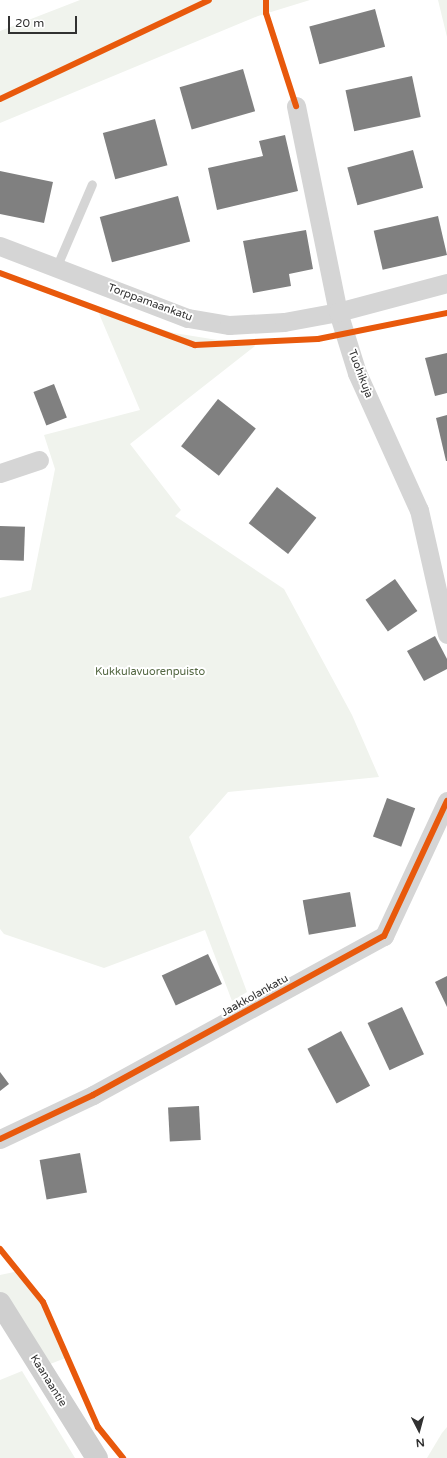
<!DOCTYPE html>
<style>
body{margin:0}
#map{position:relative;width:447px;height:1458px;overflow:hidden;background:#fff;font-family:"Varela Round",sans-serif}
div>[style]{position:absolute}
.green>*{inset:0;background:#f0f3ed}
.building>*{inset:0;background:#808080;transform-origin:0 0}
.lane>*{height:9px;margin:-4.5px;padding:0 4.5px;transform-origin:4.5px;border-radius:4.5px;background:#d5d5d5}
.street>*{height:19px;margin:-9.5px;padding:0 9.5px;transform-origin:9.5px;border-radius:9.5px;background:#d5d5d5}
.secondary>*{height:22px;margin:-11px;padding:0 11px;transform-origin:11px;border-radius:11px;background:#cfcfcf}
.cycleway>*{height:6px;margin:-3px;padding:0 3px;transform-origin:3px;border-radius:3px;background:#e8590c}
span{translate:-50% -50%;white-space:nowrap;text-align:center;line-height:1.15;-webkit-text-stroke:4px #fff;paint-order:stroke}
.street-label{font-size:11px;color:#313131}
.park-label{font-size:11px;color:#546843}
.north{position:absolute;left:399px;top:1410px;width:40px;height:40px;-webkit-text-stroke:3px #fff;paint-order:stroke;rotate:174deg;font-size:11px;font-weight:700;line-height:16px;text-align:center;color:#313131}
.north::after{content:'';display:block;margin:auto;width:14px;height:18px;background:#313131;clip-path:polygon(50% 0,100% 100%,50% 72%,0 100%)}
.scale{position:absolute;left:8px;top:16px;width:69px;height:18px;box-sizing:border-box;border:2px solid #313131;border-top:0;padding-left:5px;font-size:12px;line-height:14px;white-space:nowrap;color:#313131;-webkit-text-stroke:3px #fff;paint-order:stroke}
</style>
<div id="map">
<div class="green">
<i style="clip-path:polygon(80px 0,310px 0,258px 16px,0 123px,0 31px)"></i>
<i style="clip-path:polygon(438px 0,447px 0,447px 37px)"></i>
<i style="clip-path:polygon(97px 309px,174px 333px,255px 346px,130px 444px,181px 510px,175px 516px,284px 589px,352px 715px,379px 777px,228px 792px,189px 837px,247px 992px,232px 1001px,205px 930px,104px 968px,4px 934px,0 929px,0 598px,31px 590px,55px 469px,44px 435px,140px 410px)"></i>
<i style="clip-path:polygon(19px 1271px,43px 1302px,68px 1357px,40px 1368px,0 1303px,0 1275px)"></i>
<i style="clip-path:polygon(22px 1371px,75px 1458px,0 1458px,0 1380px)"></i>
<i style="clip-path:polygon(447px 1427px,447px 1458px,427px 1458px,442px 1433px)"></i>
</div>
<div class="building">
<i style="left:375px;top:9px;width:39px;height:68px;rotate:75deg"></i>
<i style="left:243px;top:69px;width:44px;height:66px;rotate:74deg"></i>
<i style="left:412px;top:76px;width:42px;height:68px;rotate:78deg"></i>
<i style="left:155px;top:119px;width:48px;height:54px;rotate:75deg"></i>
<i style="clip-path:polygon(285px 135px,298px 191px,217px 210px,208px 168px,263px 156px,259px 141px)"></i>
<i style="left:413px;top:150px;width:39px;height:68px;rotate:75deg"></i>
<i style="clip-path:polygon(0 171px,53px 182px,44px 223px,0 214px)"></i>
<i style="left:178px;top:196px;width:47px;height:81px;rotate:75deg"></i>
<i style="left:438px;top:216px;width:40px;height:66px;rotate:77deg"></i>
<i style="clip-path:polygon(306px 230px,313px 269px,289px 274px,291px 286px,253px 293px,243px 241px)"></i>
<i style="clip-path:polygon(447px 353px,447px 393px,435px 396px,425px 358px)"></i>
<i style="left:54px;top:384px;width:36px;height:22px;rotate:69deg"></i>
<i style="left:218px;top:399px;width:48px;height:60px;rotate:38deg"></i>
<i style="clip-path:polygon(447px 415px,447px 461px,446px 461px,436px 418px)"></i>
<i style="left:277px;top:487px;width:50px;height:46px;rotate:38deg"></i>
<i style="left:0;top:526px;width:25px;height:34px;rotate:2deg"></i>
<i style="left:395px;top:579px;width:39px;height:36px;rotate:55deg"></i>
<i style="clip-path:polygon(435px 636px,447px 659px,447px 669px,424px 681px,407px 651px)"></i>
<i style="left:387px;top:798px;width:30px;height:41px;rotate:20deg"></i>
<i style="left:350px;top:892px;width:35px;height:48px;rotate:80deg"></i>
<i style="left:208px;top:954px;width:33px;height:51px;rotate:65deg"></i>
<i style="clip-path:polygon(447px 976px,447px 1007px,435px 982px)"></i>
<i style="left:402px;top:1007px;width:52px;height:38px;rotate:65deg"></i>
<i style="left:341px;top:1031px;width:62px;height:38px;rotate:62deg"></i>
<i style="clip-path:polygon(0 1072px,9px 1084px,0 1091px)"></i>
<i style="left:199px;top:1106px;width:34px;height:31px;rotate:87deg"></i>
<i style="left:80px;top:1153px;width:40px;height:41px;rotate:80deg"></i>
</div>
<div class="lane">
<i style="left:56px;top:268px;width:91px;rotate:-66.8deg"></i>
</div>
<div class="street">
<i style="left:296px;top:106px;width:210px;rotate:78.5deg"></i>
<i style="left:338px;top:312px;width:64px;rotate:72.7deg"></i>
<i style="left:357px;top:373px;width:150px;rotate:65.7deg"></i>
<i style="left:419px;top:510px;width:127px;rotate:77.3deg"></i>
<i style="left:0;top:246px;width:201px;rotate:21deg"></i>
<i style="left:188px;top:318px;width:42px;rotate:9.7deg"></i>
<i style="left:229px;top:325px;width:55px;rotate:-3.1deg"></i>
<i style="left:284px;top:322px;width:55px;rotate:-10.5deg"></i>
<i style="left:338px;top:312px;width:113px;rotate:-14.9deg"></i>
<i style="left:0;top:473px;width:41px;rotate:-18.4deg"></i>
<i style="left:0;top:1139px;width:103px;rotate:-25.3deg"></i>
<i style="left:93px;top:1095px;width:332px;rotate:-28.7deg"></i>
<i style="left:384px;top:936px;width:149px;rotate:-65deg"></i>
</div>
<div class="secondary">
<i style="left:0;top:1303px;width:183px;rotate:58deg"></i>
</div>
<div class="cycleway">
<i style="left:266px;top:0;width:13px;rotate:90deg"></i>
<i style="left:266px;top:13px;width:98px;rotate:72.1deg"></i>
<i style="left:0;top:99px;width:231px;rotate:-25.3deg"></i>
<i style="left:0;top:273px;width:208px;rotate:20.3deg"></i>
<i style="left:195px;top:345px;width:123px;rotate:-2.8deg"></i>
<i style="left:318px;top:339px;width:132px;rotate:-11.4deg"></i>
<i style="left:0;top:1139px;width:103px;rotate:-25.3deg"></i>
<i style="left:93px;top:1095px;width:332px;rotate:-28.7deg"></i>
<i style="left:384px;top:936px;width:149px;rotate:-65deg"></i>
<i style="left:0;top:1249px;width:68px;rotate:50.9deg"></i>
<i style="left:43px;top:1302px;width:137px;rotate:66.3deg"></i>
<i style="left:98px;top:1427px;width:40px;rotate:51deg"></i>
</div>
<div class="street-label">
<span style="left:150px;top:303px;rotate:20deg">Torppamaankatu</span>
<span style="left:360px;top:374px;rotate:69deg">Tuohikuja</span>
<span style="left:255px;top:996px;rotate:-29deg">Jaakkolankatu</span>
<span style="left:48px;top:1381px;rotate:58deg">Kaanaantie</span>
</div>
<div class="park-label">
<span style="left:150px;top:672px">Kukkulavuorenpuisto</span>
</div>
<div class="north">N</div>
<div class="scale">20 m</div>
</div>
